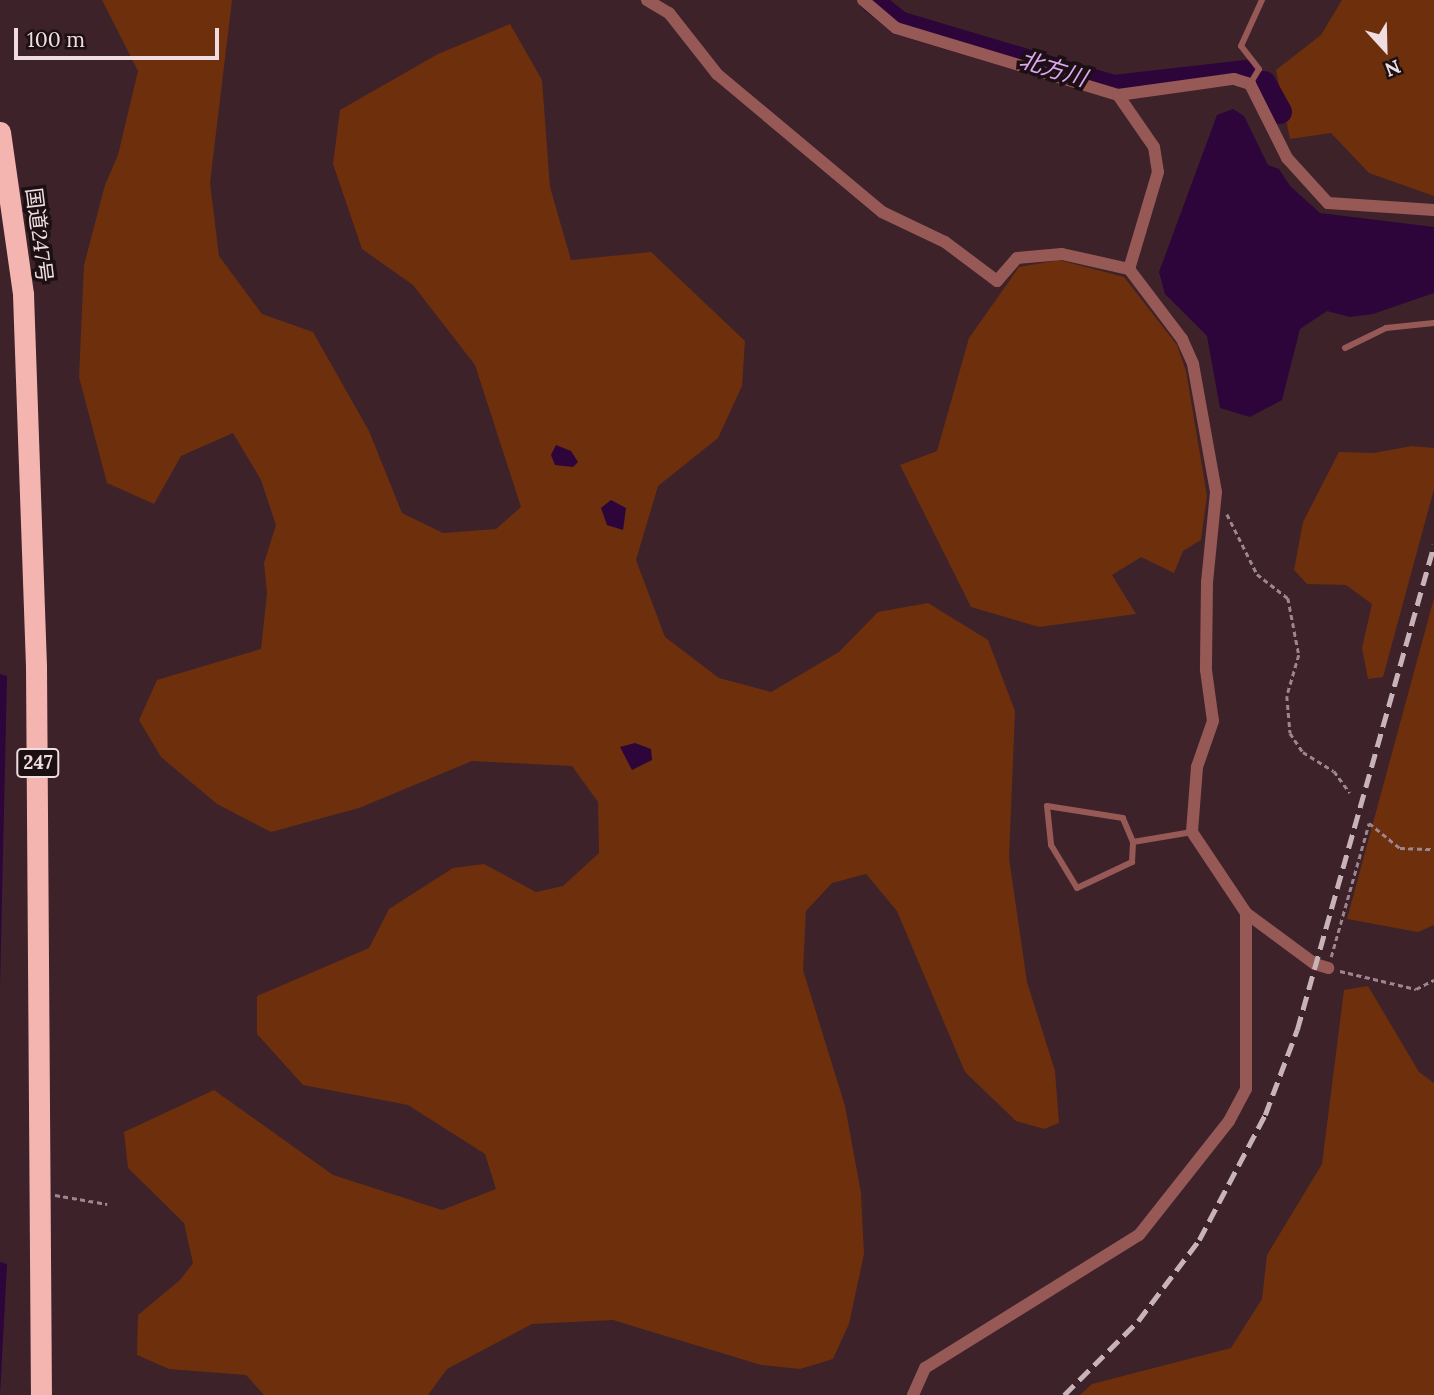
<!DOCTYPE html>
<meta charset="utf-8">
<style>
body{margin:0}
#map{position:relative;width:1434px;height:1395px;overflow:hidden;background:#3d222a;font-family:Lora,"Noto Sans JP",serif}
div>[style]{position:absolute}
.green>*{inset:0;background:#6d2f0c}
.water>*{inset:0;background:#2d053a}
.river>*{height:24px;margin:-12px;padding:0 12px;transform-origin:12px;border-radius:12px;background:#2d053a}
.path>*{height:2.5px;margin-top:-1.25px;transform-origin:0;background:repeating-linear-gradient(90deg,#9d868d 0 5px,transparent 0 8.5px)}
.lane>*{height:6px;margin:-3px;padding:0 3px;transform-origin:3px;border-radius:3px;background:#975956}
.street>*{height:12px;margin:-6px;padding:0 6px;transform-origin:6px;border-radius:6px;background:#975956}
.highway>*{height:21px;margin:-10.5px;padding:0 10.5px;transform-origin:10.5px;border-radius:10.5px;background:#f4b5b1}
.rail>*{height:4.5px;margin-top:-2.25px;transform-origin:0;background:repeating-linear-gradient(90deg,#c7b3b8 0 14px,transparent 0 21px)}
span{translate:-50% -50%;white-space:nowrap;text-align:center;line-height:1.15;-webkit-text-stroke:7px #1c1013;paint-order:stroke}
.shield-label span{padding:2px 5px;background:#1c1013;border:2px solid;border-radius:5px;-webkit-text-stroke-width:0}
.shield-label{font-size:19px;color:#efdde2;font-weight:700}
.street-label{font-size:21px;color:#efdde2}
.water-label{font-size:23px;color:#dea6f5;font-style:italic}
.north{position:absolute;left:1350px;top:14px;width:70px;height:70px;-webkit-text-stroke:5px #1c1013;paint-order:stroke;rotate:158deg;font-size:19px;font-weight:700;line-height:28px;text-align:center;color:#efdde2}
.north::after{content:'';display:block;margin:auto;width:24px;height:32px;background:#efdde2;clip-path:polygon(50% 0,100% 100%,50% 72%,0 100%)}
.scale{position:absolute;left:14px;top:28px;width:205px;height:32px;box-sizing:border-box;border:4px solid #efdde2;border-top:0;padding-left:9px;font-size:21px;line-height:24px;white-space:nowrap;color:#efdde2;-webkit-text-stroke:5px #1c1013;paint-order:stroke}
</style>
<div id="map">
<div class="green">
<i style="clip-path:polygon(102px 0,232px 0,210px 183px,219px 256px,262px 314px,313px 332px,369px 431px,402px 513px,443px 533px,496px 529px,521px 507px,475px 365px,413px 285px,362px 249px,333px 164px,340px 110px,438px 54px,510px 24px,542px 80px,550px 187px,571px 260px,651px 252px,745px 341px,742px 386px,718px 438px,658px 486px,636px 560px,665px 637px,719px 678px,771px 692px,839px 652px,878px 612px,928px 603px,988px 640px,1015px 711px,1009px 858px,1027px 982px,1055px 1071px,1059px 1123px,1044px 1129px,1016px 1121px,965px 1072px,897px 911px,866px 874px,832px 883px,806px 911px,803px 970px,845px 1106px,861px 1193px,864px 1254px,849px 1324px,833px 1359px,800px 1369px,761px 1365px,613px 1320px,532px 1324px,447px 1369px,428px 1395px,264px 1395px,246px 1375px,169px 1369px,137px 1355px,138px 1315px,180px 1280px,193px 1263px,184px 1223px,128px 1168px,124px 1132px,214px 1090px,333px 1175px,442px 1210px,496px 1189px,485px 1154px,408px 1105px,303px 1085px,257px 1034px,257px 996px,369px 948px,389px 909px,453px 868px,484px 864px,536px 892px,563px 886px,599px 853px,598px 802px,572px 766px,472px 761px,359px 808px,271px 832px,217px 804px,161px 757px,139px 720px,157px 680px,261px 649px,267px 593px,264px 563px,276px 525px,261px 480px,233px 433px,181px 456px,154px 504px,107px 483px,79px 377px,84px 265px,105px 185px,118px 155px,138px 71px)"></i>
<i style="clip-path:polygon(1342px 0,1434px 0,1434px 196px,1369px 173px,1331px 133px,1290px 139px,1276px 70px,1321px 35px)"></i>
<i style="clip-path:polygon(1059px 260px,1124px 277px,1177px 345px,1186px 371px,1207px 496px,1201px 540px,1183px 551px,1174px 573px,1141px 557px,1112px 575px,1136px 614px,1039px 627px,971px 607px,900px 465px,937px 451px,969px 338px,1019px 267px)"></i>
<i style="clip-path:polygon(1412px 446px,1434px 448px,1434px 489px,1383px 677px,1368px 679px,1362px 648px,1372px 604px,1346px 585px,1307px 584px,1294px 570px,1303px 522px,1339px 452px,1373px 453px)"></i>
<i style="clip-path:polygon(1434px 598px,1434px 925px,1418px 932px,1347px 919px)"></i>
<i style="clip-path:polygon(1368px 986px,1419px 1072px,1434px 1083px,1434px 1395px,1080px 1395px,1092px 1384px,1231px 1348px,1262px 1299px,1267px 1255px,1322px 1164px,1344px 990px)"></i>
</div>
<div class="water">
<i style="clip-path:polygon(1233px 109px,1244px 116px,1268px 165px,1279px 169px,1290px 186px,1320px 213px,1434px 227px,1434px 293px,1373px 314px,1350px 317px,1327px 311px,1300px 329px,1282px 400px,1250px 417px,1220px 408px,1207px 336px,1165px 294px,1159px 272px,1217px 115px)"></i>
<i style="clip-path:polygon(556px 445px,571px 451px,578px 462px,573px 467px,555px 465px,551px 455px)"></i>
<i style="clip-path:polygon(611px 500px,626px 508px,623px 530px,607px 525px,601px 508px)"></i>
<i style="clip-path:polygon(0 674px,7px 676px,0 987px)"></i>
<i style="clip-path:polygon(635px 743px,651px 749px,652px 760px,632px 770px,620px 747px)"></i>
<i style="clip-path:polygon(0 1262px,7px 1264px,0 1395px)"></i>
</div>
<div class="river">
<i style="left:871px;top:0;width:36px;rotate:39deg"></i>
<i style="left:899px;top:23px;width:224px;rotate:16.6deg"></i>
<i style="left:1114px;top:87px;width:133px;rotate:-6.5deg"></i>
<i style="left:1264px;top:83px;width:33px;rotate:61deg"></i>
</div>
<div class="path">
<i style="left:1227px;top:514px;width:67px;rotate:63.4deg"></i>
<i style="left:1257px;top:574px;width:39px;rotate:38deg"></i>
<i style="left:1288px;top:598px;width:58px;rotate:79.1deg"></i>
<i style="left:1299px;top:655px;width:43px;rotate:106.3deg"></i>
<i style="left:1287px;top:696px;width:37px;rotate:85deg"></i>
<i style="left:1290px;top:733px;width:23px;rotate:56deg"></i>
<i style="left:1303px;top:752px;width:36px;rotate:32deg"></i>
<i style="left:1334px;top:771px;width:27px;rotate:54deg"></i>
<i style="left:1331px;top:957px;width:139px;rotate:-74.2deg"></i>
<i style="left:1369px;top:823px;width:40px;rotate:39deg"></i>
<i style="left:1400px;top:848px;width:34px;rotate:2deg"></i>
<i style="left:1340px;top:971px;width:78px;rotate:13.3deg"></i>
<i style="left:1416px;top:989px;width:20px;rotate:-27deg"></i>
<i style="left:55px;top:1195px;width:53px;rotate:9.8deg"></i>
</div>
<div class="lane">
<i style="left:1250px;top:84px;width:17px;rotate:-59deg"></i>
<i style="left:1259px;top:69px;width:29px;rotate:-128deg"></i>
<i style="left:1241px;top:46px;width:51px;rotate:-65.5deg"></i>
<i style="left:1345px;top:348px;width:46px;rotate:-26deg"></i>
<i style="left:1386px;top:328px;width:48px;rotate:-5.9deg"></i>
<i style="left:1133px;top:842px;width:26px;rotate:-113deg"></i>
<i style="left:1123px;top:818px;width:77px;rotate:-171deg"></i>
<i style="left:1047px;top:806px;width:39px;rotate:84deg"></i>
<i style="left:1051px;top:845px;width:50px;rotate:58.8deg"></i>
<i style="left:1077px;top:888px;width:61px;rotate:-25.3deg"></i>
<i style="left:1132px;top:862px;width:20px;rotate:-87deg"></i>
<i style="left:1133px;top:842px;width:60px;rotate:-9.6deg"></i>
</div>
<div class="street">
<i style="left:647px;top:0;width:26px;rotate:31deg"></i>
<i style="left:669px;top:13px;width:78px;rotate:51.8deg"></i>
<i style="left:717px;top:74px;width:215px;rotate:39.9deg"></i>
<i style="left:882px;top:212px;width:70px;rotate:25.5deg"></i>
<i style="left:945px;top:242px;width:65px;rotate:36.9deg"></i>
<i style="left:997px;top:281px;width:30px;rotate:-49deg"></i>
<i style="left:1017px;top:258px;width:45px;rotate:-5.1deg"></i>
<i style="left:1062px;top:254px;width:69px;rotate:12.6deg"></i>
<i style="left:1129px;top:269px;width:88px;rotate:52.9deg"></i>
<i style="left:1182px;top:339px;width:27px;rotate:66deg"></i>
<i style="left:1193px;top:364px;width:130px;rotate:79.8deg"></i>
<i style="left:1216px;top:492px;width:90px;rotate:95.7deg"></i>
<i style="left:1207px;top:582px;width:88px;rotate:90.7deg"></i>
<i style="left:1206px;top:670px;width:51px;rotate:82.2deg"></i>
<i style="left:1213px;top:721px;width:49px;rotate:109.2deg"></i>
<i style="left:1197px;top:767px;width:65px;rotate:94.4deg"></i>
<i style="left:1192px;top:832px;width:97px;rotate:56.3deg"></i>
<i style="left:1246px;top:913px;width:86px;rotate:36.5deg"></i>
<i style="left:1315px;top:964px;width:14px;rotate:17deg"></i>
<i style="left:863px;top:0;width:43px;rotate:40.3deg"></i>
<i style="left:896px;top:28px;width:232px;rotate:16.8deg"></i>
<i style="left:1118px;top:95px;width:117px;rotate:-7.9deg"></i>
<i style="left:1234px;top:79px;width:17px;rotate:17deg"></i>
<i style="left:1250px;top:84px;width:83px;rotate:63.4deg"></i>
<i style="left:1287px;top:158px;width:61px;rotate:47.7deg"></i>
<i style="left:1328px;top:203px;width:106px;rotate:3.8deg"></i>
<i style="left:1118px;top:95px;width:63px;rotate:55.3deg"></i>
<i style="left:1154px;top:147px;width:25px;rotate:81deg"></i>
<i style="left:1158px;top:172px;width:101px;rotate:106.6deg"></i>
<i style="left:913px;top:1395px;width:30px;rotate:-66deg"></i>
<i style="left:925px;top:1368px;width:252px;rotate:-31.9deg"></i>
<i style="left:1139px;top:1235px;width:145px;rotate:-51.7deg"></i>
<i style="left:1229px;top:1121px;width:36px;rotate:-62deg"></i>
<i style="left:1246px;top:1089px;width:176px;rotate:-90deg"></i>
</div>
<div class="highway">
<i style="left:0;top:132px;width:164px;rotate:81.9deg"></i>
<i style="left:23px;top:294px;width:373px;rotate:88deg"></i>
<i style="left:36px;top:667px;width:728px;rotate:89.61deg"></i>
</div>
<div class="rail">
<i style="left:1064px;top:1395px;width:105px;rotate:-45deg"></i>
<i style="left:1138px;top:1321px;width:101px;rotate:-53deg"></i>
<i style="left:1199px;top:1240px;width:141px;rotate:-62.2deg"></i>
<i style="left:1265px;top:1115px;width:91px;rotate:-69.4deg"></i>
<i style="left:1297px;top:1030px;width:504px;rotate:-74.23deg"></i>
</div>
<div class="shield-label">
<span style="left:38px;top:763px">247</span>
</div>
<div class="street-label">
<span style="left:39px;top:235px;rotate:83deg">国道247号</span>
</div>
<div class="water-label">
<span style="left:1053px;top:69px;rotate:17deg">北方川</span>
</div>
<div class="north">N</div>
<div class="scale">100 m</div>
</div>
